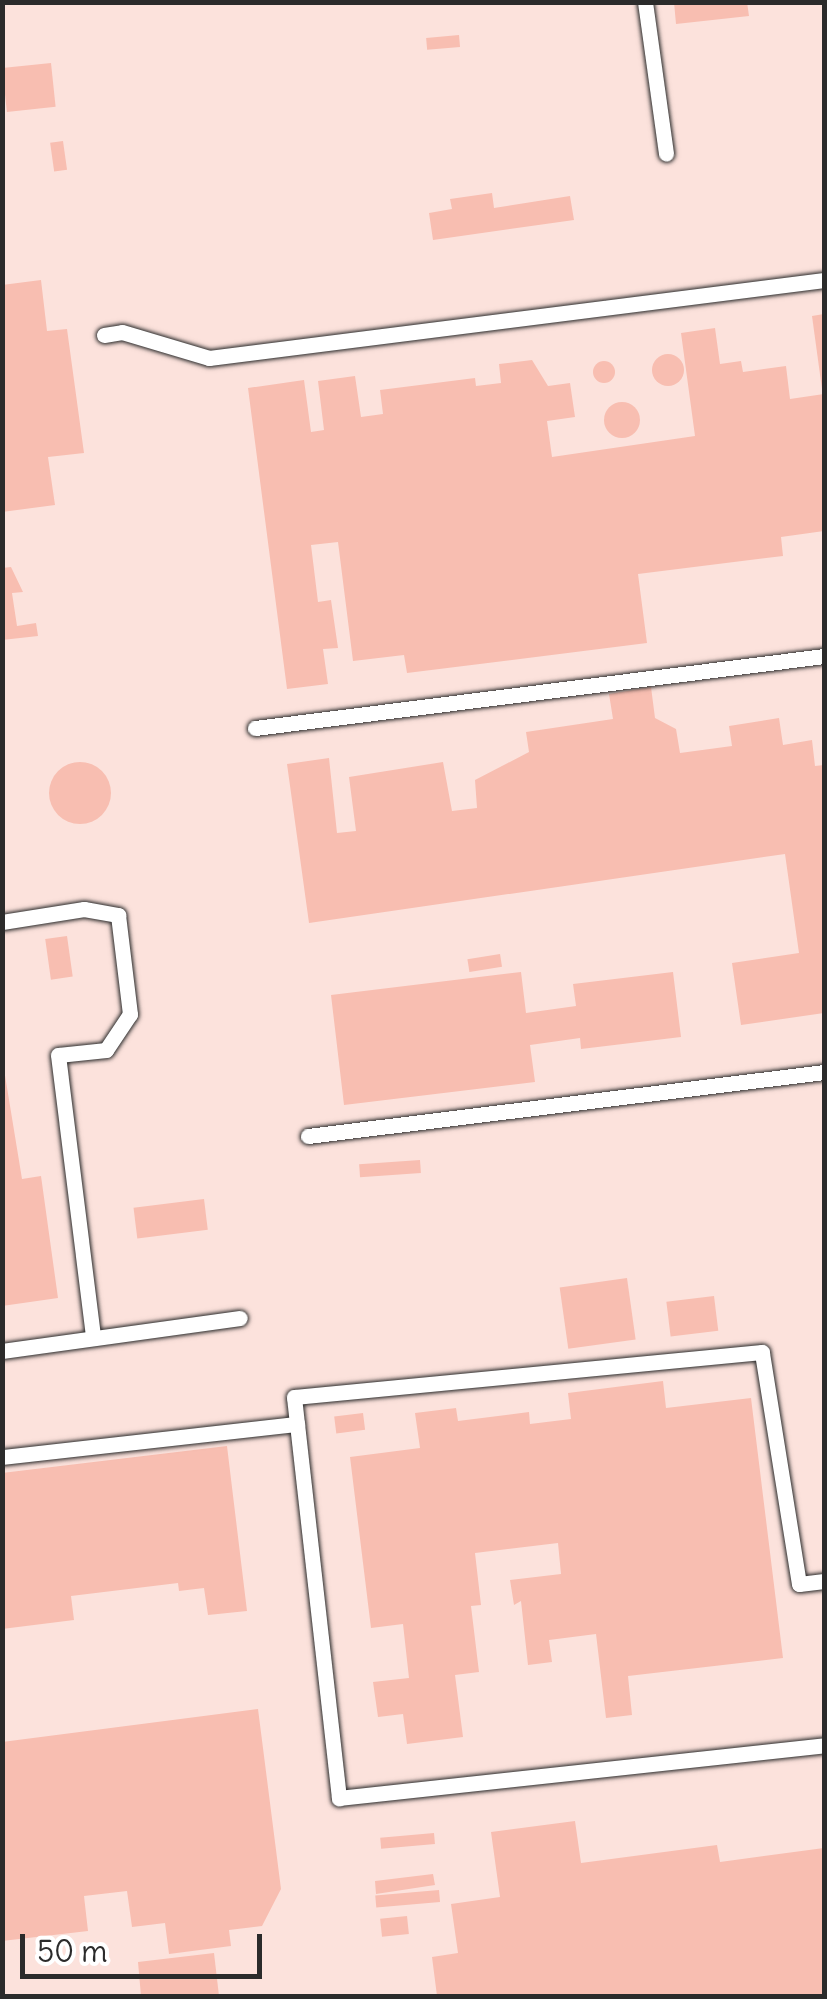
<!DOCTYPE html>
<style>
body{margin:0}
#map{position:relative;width:827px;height:1999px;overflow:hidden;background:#fef2ef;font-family:Delius,sans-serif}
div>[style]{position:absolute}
.built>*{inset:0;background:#fce2dc;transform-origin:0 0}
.building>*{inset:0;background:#f8beb1;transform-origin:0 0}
.round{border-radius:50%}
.roads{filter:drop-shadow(0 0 2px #2b2b2b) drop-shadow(0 0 2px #2b2b2b)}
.lane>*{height:15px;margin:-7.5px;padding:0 7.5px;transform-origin:7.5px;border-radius:7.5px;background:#fff}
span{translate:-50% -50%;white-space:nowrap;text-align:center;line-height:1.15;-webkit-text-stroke:8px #fff;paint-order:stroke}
.frame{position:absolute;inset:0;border:5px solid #2b2b2b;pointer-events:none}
.scale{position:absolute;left:20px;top:1934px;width:242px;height:45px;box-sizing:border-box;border:5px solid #2b2b2b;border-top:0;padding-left:12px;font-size:30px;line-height:35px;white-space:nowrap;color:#2b2b2b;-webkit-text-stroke:8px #fff;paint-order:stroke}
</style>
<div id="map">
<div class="built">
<i style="left:3px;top:3px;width:821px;height:1993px"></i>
</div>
<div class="building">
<i style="clip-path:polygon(674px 2px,747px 2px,749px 16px,676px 24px)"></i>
<i style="left:459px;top:35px;width:12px;height:33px;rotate:85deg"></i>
<i style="left:51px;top:63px;width:44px;height:49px;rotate:84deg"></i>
<i style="left:63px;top:141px;width:29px;height:13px;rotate:82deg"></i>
<i style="clip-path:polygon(492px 193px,494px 208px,570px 196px,574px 220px,433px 240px,429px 213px,452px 209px,450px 199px)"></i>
<i style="clip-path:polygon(41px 280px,47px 331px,67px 329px,84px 453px,48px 457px,55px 505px,2px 512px,2px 285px)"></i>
<i style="clip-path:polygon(824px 314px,824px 389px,822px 389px,812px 316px)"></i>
<i style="clip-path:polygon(715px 328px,720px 364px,741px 361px,743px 372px,786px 366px,790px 399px,824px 394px,824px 531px,781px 537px,783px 556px,638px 574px,647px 643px,407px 673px,404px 655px,353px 661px,338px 542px,311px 545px,318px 602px,331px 600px,338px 648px,323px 649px,328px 684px,287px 689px,248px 388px,304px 380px,311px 432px,324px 430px,318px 381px,355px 376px,361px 417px,383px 414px,380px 390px,475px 378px,476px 386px,501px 383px,499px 364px,532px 360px,548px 386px,570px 383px,575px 417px,547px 421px,552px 457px,695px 436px,681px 333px)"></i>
<i class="round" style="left:652px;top:354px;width:32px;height:32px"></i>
<i class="round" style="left:593px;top:361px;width:22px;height:22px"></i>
<i class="round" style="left:604px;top:402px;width:36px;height:36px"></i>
<i style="clip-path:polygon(11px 567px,23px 592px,12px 593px,17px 626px,36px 623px,38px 636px,2px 640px,2px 568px)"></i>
<i style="clip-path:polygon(651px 687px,655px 718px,676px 729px,680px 753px,732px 746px,729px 726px,779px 718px,783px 745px,812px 740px,815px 766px,824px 765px,824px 1013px,741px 1025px,732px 963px,799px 953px,785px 854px,309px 923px,287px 764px,329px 758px,337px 833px,356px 831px,349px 777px,443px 762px,452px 811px,477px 808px,475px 780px,529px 752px,526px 732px,613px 719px,609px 694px)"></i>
<i class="round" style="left:49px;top:762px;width:62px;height:62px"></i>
<i style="left:67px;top:936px;width:41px;height:22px;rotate:82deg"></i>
<i style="left:500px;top:954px;width:13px;height:33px;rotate:81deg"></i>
<i style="clip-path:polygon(521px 972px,526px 1013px,576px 1006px,573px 984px,673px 972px,681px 1037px,581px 1049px,580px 1038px,530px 1045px,535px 1082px,344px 1105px,331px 995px)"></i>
<i style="clip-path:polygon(2px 1057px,22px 1179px,41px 1176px,58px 1298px,2px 1306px)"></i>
<i style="left:420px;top:1160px;width:13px;height:61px;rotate:86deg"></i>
<i style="left:204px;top:1199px;width:31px;height:71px;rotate:83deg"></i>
<i style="left:627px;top:1278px;width:62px;height:68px;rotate:82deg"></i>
<i style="left:714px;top:1296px;width:35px;height:48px;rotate:83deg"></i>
<i style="clip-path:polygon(663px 1381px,666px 1408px,751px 1398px,783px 1658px,628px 1676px,632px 1715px,606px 1718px,596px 1634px,549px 1640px,552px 1662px,528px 1665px,521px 1601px,514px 1605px,510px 1580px,561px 1574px,558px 1543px,475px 1553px,481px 1605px,471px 1606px,479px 1672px,455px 1675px,463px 1737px,407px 1744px,403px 1714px,378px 1717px,373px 1682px,409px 1678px,403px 1624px,371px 1628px,350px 1457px,420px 1448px,415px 1413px,456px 1408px,458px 1421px,529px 1412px,530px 1424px,571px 1419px,568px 1393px)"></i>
<i style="left:363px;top:1413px;width:17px;height:29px;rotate:83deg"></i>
<i style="clip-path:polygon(227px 1446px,247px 1611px,208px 1615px,204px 1588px,179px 1591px,178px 1583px,71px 1596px,74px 1620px,2px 1629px,2px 1473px)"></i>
<i style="clip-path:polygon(258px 1709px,281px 1889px,262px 1926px,229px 1930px,231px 1946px,169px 1954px,165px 1923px,132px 1927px,127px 1891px,84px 1896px,88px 1931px,2px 1941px,2px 1742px)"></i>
<i style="clip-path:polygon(575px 1821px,581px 1863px,717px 1845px,720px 1862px,824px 1848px,824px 1996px,437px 1996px,432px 1957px,458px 1953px,451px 1904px,500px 1897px,491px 1832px)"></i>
<i style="left:434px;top:1833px;width:11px;height:54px;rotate:85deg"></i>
<i style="clip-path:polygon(433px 1874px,435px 1885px,376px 1894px,375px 1881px)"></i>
<i style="left:439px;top:1890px;width:12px;height:64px;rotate:85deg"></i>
<i style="left:407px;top:1916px;width:18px;height:27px;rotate:84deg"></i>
<i style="clip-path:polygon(214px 1953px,219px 1996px,141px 1996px,138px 1962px)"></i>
</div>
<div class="roads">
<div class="lane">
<i style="left:645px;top:2px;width:153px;rotate:82.1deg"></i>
<i style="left:104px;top:335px;width:18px;rotate:-9deg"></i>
<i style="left:122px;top:332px;width:91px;rotate:16.6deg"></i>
<i style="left:209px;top:358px;width:620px;rotate:-7.23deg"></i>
<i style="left:255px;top:728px;width:574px;rotate:-7.21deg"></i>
<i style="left:2px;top:922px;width:83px;rotate:-9deg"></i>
<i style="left:84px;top:909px;width:35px;rotate:10deg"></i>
<i style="left:118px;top:915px;width:100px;rotate:83.1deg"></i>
<i style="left:130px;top:1014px;width:43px;rotate:123.7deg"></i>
<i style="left:106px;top:1050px;width:48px;rotate:174.1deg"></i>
<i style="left:58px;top:1055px;width:285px;rotate:82.9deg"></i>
<i style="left:308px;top:1136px;width:520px;rotate:-7.07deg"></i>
<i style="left:2px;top:1351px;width:240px;rotate:-7.9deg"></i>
<i style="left:2px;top:1457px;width:297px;rotate:-6.4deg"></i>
<i style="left:824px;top:1581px;width:25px;rotate:173deg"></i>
<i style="left:799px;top:1584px;width:235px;rotate:-99.1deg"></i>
<i style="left:762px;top:1352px;width:470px;rotate:174.5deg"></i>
<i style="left:294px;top:1397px;width:404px;rotate:83.6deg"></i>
<i style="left:339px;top:1798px;width:488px;rotate:-6.2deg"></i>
</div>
</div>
<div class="frame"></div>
<div class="scale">50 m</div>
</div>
